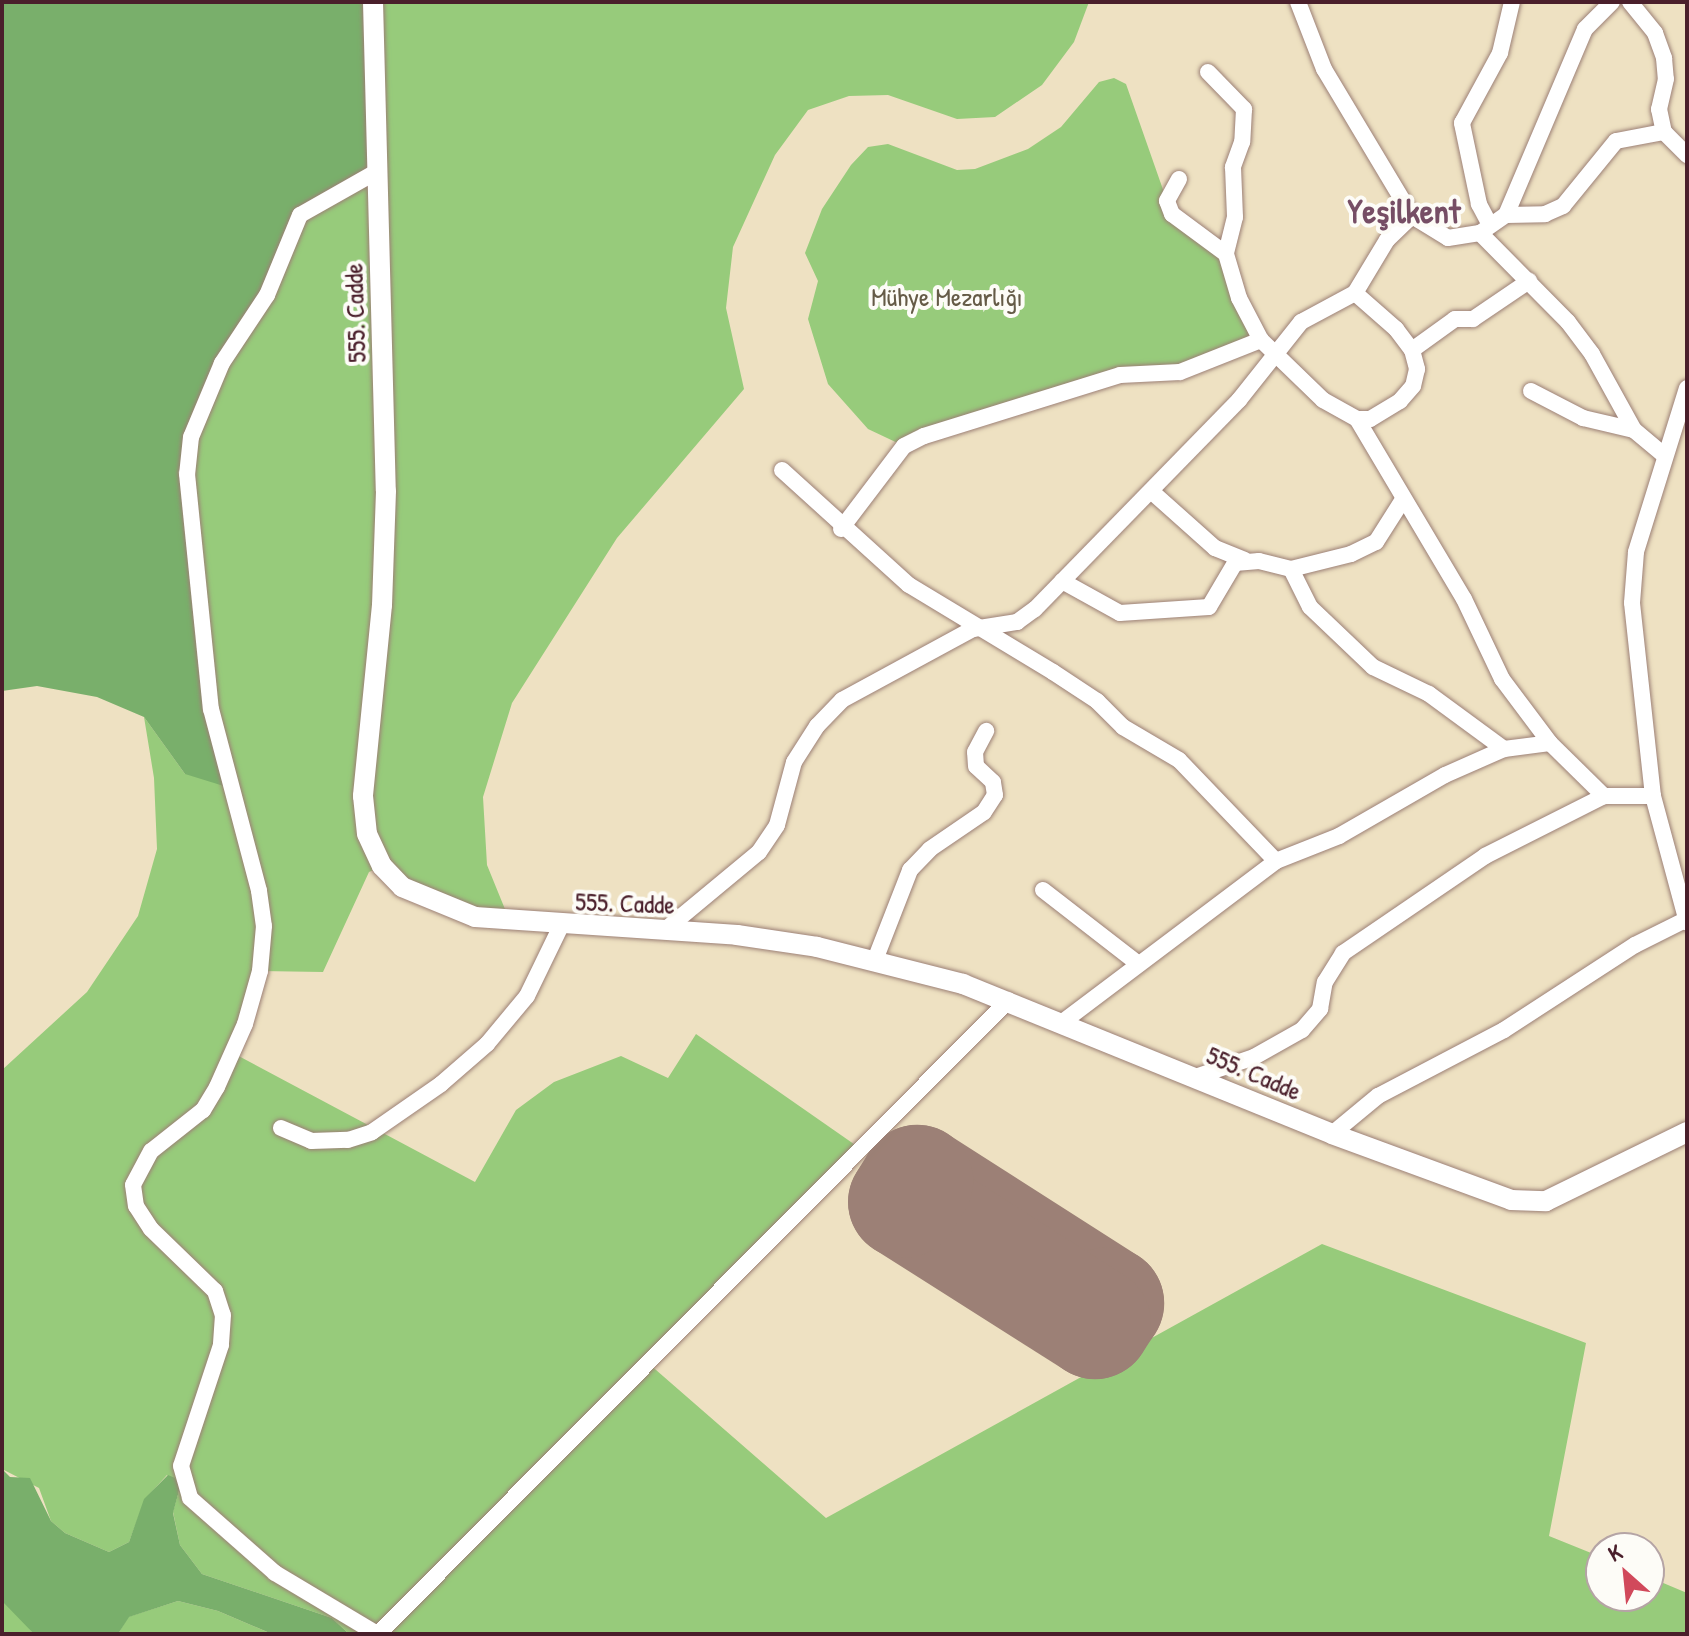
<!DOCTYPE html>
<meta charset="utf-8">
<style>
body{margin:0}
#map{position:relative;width:1689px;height:1636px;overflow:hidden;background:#eee1c2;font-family:"Patrick Hand",sans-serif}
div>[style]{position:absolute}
.green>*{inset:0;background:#97cb7b}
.forest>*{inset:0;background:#79af6b}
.runway>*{height:112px;margin:-56px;padding:0 56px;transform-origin:56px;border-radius:56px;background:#9c8076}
.roads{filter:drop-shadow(0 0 2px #9c8076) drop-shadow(0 0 2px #9c8076)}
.minor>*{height:16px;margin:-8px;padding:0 8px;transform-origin:8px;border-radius:8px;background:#fff}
.tertiary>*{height:20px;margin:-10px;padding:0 10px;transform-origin:10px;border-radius:10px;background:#fff}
span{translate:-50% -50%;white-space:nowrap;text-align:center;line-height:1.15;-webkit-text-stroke:8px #fdfcf7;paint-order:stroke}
.park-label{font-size:26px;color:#655b47}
.street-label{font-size:26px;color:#4a1f2b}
.district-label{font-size:34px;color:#764e65;font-weight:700}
.frame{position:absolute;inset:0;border:4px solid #4a1f2b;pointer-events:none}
.north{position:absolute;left:1585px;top:1532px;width:80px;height:80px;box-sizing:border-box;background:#fdfcf7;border:2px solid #b5a4a5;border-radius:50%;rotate:333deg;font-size:22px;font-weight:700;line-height:32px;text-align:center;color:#4a1f2b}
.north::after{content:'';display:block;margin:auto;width:28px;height:36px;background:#d1495b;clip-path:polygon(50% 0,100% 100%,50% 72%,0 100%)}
</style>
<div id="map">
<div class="green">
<i style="clip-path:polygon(373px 2px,1089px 2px,1074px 42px,1042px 85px,995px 117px,957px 119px,888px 95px,849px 96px,808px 110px,775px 155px,733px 247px,726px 308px,744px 389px,617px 538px,512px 703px,483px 797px,487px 865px,511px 924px,475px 917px,383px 866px,369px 872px,323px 972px,260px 971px,233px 1053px,475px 1182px,516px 1110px,554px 1082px,621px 1056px,668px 1078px,696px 1034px,861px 1149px,648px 1363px,826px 1518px,1322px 1244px,1586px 1343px,1549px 1536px,1601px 1557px,1601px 1596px,1649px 1596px,1649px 1577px,1687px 1593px,1687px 1634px,349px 1634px,332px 1618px,202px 1574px,180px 1545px,173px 1512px,180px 1487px,167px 1475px,145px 1499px,129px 1542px,109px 1552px,65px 1533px,51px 1521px,39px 1488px,2px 1469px,2px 1070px,87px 992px,138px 916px,157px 849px,154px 778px,144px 717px,185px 774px,211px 709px,191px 437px)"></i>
<i style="clip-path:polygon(1114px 78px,1126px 84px,1167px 201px,1226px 254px,1261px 340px,1180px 372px,1141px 372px,904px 446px,868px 429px,828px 384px,808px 319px,818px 281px,805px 253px,822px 209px,851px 165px,868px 147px,888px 144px,957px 170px,975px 169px,1028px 149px,1061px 127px,1099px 82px)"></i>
<i style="clip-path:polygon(2px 1601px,10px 1606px,34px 1634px,2px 1634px)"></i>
<i style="clip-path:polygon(178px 1601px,218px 1611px,272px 1634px,118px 1634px,128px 1617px)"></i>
</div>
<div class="forest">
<i style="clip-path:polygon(2px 2px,373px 2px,376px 172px,317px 201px,222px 363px,187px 474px,227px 787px,185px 774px,144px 717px,97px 697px,37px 686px,2px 691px)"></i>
<i style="clip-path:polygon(2px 1469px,10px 1477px,30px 1478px,51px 1521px,65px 1533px,109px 1552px,129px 1542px,144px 1499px,168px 1475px,175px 1478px,180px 1487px,173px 1513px,180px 1545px,202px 1574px,332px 1618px,349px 1634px,272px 1634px,218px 1611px,178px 1601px,129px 1617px,118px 1634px,34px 1634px,2px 1601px)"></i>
</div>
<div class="runway">
<i style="left:917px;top:1181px;width:227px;rotate:32.6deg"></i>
<i style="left:1108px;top:1303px;width:24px;rotate:123deg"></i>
<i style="left:1095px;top:1323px;width:226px;rotate:-147.6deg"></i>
<i style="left:904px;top:1202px;width:25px;rotate:-58deg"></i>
</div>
<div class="roads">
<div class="minor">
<i style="left:1298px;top:2px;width:72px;rotate:68.8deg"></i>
<i style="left:1324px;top:69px;width:171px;rotate:59.1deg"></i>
<i style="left:1412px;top:216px;width:42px;rotate:31.4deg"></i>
<i style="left:1448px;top:238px;width:32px;rotate:-9deg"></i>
<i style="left:1480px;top:233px;width:125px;rotate:45.3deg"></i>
<i style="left:1568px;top:322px;width:40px;rotate:53deg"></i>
<i style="left:1592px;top:354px;width:87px;rotate:61.1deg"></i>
<i style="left:1634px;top:430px;width:38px;rotate:40deg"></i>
<i style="left:1630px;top:2px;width:40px;rotate:51deg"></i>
<i style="left:1655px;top:33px;width:27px;rotate:70deg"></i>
<i style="left:1664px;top:58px;width:21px;rotate:85deg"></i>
<i style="left:1666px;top:79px;width:31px;rotate:103deg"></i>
<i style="left:1659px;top:109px;width:24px;rotate:78deg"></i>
<i style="left:1664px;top:132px;width:33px;rotate:45deg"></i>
<i style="left:1208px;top:72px;width:52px;rotate:45.8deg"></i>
<i style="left:1244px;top:109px;width:33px;rotate:93deg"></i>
<i style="left:1242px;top:142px;width:27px;rotate:110deg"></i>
<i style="left:1233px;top:167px;width:50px;rotate:87.7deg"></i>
<i style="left:1235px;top:217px;width:38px;rotate:104deg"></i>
<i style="left:376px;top:172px;width:87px;rotate:150.5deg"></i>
<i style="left:300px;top:215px;width:87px;rotate:112.4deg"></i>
<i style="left:267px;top:295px;width:82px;rotate:123.5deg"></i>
<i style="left:222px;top:363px;width:80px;rotate:112.7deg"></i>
<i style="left:191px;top:437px;width:37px;rotate:96deg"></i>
<i style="left:187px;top:474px;width:236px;rotate:84.2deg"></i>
<i style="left:211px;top:709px;width:188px;rotate:75.2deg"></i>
<i style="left:259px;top:891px;width:35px;rotate:82deg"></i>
<i style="left:264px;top:926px;width:45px;rotate:95.1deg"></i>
<i style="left:260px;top:971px;width:55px;rotate:105.8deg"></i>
<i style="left:245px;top:1024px;width:69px;rotate:114deg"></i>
<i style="left:217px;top:1087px;width:27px;rotate:121deg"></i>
<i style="left:203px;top:1110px;width:66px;rotate:141.7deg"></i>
<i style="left:151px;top:1151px;width:38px;rotate:118deg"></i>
<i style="left:133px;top:1185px;width:21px;rotate:82deg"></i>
<i style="left:136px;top:1206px;width:27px;rotate:57deg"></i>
<i style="left:151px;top:1229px;width:89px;rotate:44.1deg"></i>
<i style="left:215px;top:1291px;width:25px;rotate:72deg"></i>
<i style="left:223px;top:1315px;width:30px;rotate:94deg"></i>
<i style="left:221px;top:1345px;width:127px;rotate:108.3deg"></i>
<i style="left:181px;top:1466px;width:33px;rotate:74deg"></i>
<i style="left:190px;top:1498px;width:113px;rotate:41.4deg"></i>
<i style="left:275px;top:1573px;width:119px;rotate:30.9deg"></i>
<i style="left:1179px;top:179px;width:25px;rotate:119deg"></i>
<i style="left:1167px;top:201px;width:14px;rotate:69deg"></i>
<i style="left:1172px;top:214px;width:67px;rotate:36.5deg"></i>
<i style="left:1226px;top:254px;width:46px;rotate:73.5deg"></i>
<i style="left:1239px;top:298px;width:47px;rotate:62.4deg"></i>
<i style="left:1261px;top:340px;width:86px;rotate:44.1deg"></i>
<i style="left:1323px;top:400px;width:39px;rotate:29deg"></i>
<i style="left:1357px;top:419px;width:209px;rotate:59.3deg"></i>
<i style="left:1464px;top:599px;width:89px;rotate:64.6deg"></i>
<i style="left:1502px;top:679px;width:80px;rotate:53.1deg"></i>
<i style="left:1550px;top:743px;width:76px;rotate:44.5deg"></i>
<i style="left:1506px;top:215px;width:39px;rotate:-1deg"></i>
<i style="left:1545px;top:214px;width:20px;rotate:-24deg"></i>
<i style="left:1563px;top:206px;width:84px;rotate:-50.8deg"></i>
<i style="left:1616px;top:141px;width:49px;rotate:-10.6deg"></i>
<i style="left:1490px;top:225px;width:24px;rotate:-118deg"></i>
<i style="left:1479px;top:204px;width:83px;rotate:-101.9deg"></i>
<i style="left:1462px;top:123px;width:80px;rotate:-61.5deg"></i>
<i style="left:1500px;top:53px;width:52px;rotate:-76.8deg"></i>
<i style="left:1480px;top:233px;width:32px;rotate:-35deg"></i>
<i style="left:1506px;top:215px;width:202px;rotate:-67deg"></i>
<i style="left:1585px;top:29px;width:38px;rotate:-45deg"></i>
<i style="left:1355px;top:293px;width:55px;rotate:41.3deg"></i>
<i style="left:1396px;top:329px;width:26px;rotate:53deg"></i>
<i style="left:1412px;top:350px;width:20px;rotate:75deg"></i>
<i style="left:1417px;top:369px;width:17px;rotate:103deg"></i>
<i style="left:1413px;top:386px;width:20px;rotate:131deg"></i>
<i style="left:1400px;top:401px;width:35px;rotate:149deg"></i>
<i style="left:1370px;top:419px;width:13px;rotate:180deg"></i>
<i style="left:1412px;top:350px;width:53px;rotate:-35.8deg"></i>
<i style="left:1455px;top:319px;width:18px"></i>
<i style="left:1473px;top:319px;width:68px;rotate:-34.2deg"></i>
<i style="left:1687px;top:388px;width:172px;rotate:107.3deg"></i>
<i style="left:1636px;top:552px;width:51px;rotate:94.5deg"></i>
<i style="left:1632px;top:603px;width:194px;rotate:83.8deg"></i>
<i style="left:1653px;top:796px;width:131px;rotate:74.9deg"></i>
<i style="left:1531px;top:391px;width:59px;rotate:27.4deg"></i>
<i style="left:1583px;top:418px;width:52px;rotate:13.2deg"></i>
<i style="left:782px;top:470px;width:171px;rotate:42.2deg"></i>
<i style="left:909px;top:585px;width:168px;rotate:31.1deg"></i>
<i style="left:1053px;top:672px;width:53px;rotate:33.4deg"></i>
<i style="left:1097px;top:701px;width:37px;rotate:45deg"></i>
<i style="left:1123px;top:727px;width:65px;rotate:30.5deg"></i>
<i style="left:1179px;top:760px;width:140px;rotate:46.2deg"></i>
<i style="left:1151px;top:491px;width:86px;rotate:41.7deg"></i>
<i style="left:1215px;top:548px;width:32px;rotate:22deg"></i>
<i style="left:841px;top:529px;width:104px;rotate:-52.8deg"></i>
<i style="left:904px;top:446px;width:22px;rotate:-27deg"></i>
<i style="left:924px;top:436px;width:205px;rotate:-17.3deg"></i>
<i style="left:1120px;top:375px;width:60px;rotate:-2.9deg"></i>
<i style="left:1180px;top:372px;width:87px;rotate:-21.6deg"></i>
<i style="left:1291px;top:569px;width:42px;rotate:63.4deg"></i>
<i style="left:1310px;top:607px;width:87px;rotate:43.6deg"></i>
<i style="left:1373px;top:667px;width:62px;rotate:25.7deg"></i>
<i style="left:1429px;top:694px;width:93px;rotate:36.3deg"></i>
<i style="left:1062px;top:581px;width:66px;rotate:28.9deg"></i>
<i style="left:1120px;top:613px;width:89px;rotate:-3.9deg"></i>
<i style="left:1209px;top:607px;width:51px;rotate:-59.4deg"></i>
<i style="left:1235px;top:563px;width:24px;rotate:-5deg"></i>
<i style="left:1259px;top:561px;width:33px;rotate:14deg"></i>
<i style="left:1291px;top:569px;width:62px;rotate:-14deg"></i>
<i style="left:1351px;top:554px;width:28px;rotate:-26deg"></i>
<i style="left:1376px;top:542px;width:49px;rotate:-57.6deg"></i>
<i style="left:1043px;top:890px;width:119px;rotate:37.8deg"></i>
<i style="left:665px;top:930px;width:122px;rotate:-39.7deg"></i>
<i style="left:759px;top:852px;width:32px;rotate:-56deg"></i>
<i style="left:777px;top:825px;width:65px;rotate:-74.9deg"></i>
<i style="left:794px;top:762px;width:43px;rotate:-57.4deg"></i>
<i style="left:817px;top:726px;width:36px;rotate:-46deg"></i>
<i style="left:842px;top:700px;width:149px;rotate:-28.5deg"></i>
<i style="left:973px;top:629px;width:45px;rotate:-9deg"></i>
<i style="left:1017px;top:622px;width:22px;rotate:-36deg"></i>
<i style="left:1035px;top:609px;width:292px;rotate:-45.7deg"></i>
<i style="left:1239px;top:400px;width:100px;rotate:-51.5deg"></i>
<i style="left:1301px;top:322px;width:61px;rotate:-28.2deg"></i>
<i style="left:1355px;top:293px;width:62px;rotate:-58.9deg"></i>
<i style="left:1387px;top:240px;width:35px;rotate:-44deg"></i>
<i style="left:875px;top:960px;width:97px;rotate:-68.7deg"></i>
<i style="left:910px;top:870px;width:29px;rotate:-46deg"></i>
<i style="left:930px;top:849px;width:65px;rotate:-34.4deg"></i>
<i style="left:984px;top:812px;width:20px;rotate:-57deg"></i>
<i style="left:995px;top:795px;width:13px;rotate:-99deg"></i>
<i style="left:993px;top:782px;width:23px;rotate:-137deg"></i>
<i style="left:976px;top:766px;width:14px;rotate:-94deg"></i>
<i style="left:975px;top:752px;width:24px;rotate:-62deg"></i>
<i style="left:1064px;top:1021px;width:266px;rotate:-37deg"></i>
<i style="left:1276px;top:861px;width:68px;rotate:-21.6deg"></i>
<i style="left:1339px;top:836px;width:122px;rotate:-29.9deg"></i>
<i style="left:1445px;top:775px;width:64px;rotate:-23.8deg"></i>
<i style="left:1504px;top:749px;width:46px;rotate:-7.4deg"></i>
<i style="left:1198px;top:1076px;width:59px;rotate:-18.7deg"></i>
<i style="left:1254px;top:1057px;width:55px;rotate:-29.4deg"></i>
<i style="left:1302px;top:1030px;width:28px;rotate:-49deg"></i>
<i style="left:1320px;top:1009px;width:27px;rotate:-80deg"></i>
<i style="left:1325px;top:982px;width:34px;rotate:-58deg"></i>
<i style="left:1343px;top:953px;width:172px;rotate:-34.3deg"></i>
<i style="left:1485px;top:856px;width:133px;rotate:-26.8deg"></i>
<i style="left:1604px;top:796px;width:49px"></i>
<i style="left:281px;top:1128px;width:33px;rotate:23deg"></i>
<i style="left:311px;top:1141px;width:37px;rotate:-2deg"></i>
<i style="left:348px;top:1140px;width:25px;rotate:-18deg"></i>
<i style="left:372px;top:1132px;width:84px;rotate:-34.8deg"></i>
<i style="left:441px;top:1084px;width:61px;rotate:-41deg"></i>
<i style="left:487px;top:1044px;width:62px;rotate:-50.2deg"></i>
<i style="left:527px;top:996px;width:78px;rotate:-64.1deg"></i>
<i style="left:1332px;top:1134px;width:60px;rotate:-39.6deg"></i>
<i style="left:1378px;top:1096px;width:142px;rotate:-27.6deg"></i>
<i style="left:1504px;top:1030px;width:156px;rotate:-33deg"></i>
<i style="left:1635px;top:945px;width:58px;rotate:-26.6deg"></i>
<i style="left:378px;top:1634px;width:894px;rotate:-45.14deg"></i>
</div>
<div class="tertiary">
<i style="left:373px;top:2px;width:489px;rotate:88.5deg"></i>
<i style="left:386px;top:491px;width:114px;rotate:92deg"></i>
<i style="left:382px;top:605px;width:192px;rotate:95.7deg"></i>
<i style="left:363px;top:796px;width:38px;rotate:84deg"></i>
<i style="left:367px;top:834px;width:35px;rotate:65deg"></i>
<i style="left:382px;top:866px;width:29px;rotate:46deg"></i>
<i style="left:402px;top:887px;width:79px;rotate:22.3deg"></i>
<i style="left:475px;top:917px;width:263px;rotate:3.9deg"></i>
<i style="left:737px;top:935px;width:81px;rotate:8.5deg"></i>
<i style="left:817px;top:947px;width:151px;rotate:14.2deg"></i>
<i style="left:963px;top:984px;width:398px;rotate:22.1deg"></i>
<i style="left:1332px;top:1134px;width:191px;rotate:20.2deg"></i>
<i style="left:1511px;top:1200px;width:35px;rotate:2deg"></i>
<i style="left:1546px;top:1201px;width:157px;rotate:-26.1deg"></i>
</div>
</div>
<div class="park-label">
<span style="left:947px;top:297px">Mühye Mezarlığı</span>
</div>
<div class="street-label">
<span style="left:355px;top:313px;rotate:-92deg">555. Cadde</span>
<span style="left:625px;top:903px;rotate:2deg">555. Cadde</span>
<span style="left:1254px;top:1073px;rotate:23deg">555. Cadde</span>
</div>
<div class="district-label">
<span style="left:1404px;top:212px">Yeşilkent</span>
</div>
<div class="frame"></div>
<div class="north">K</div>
</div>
